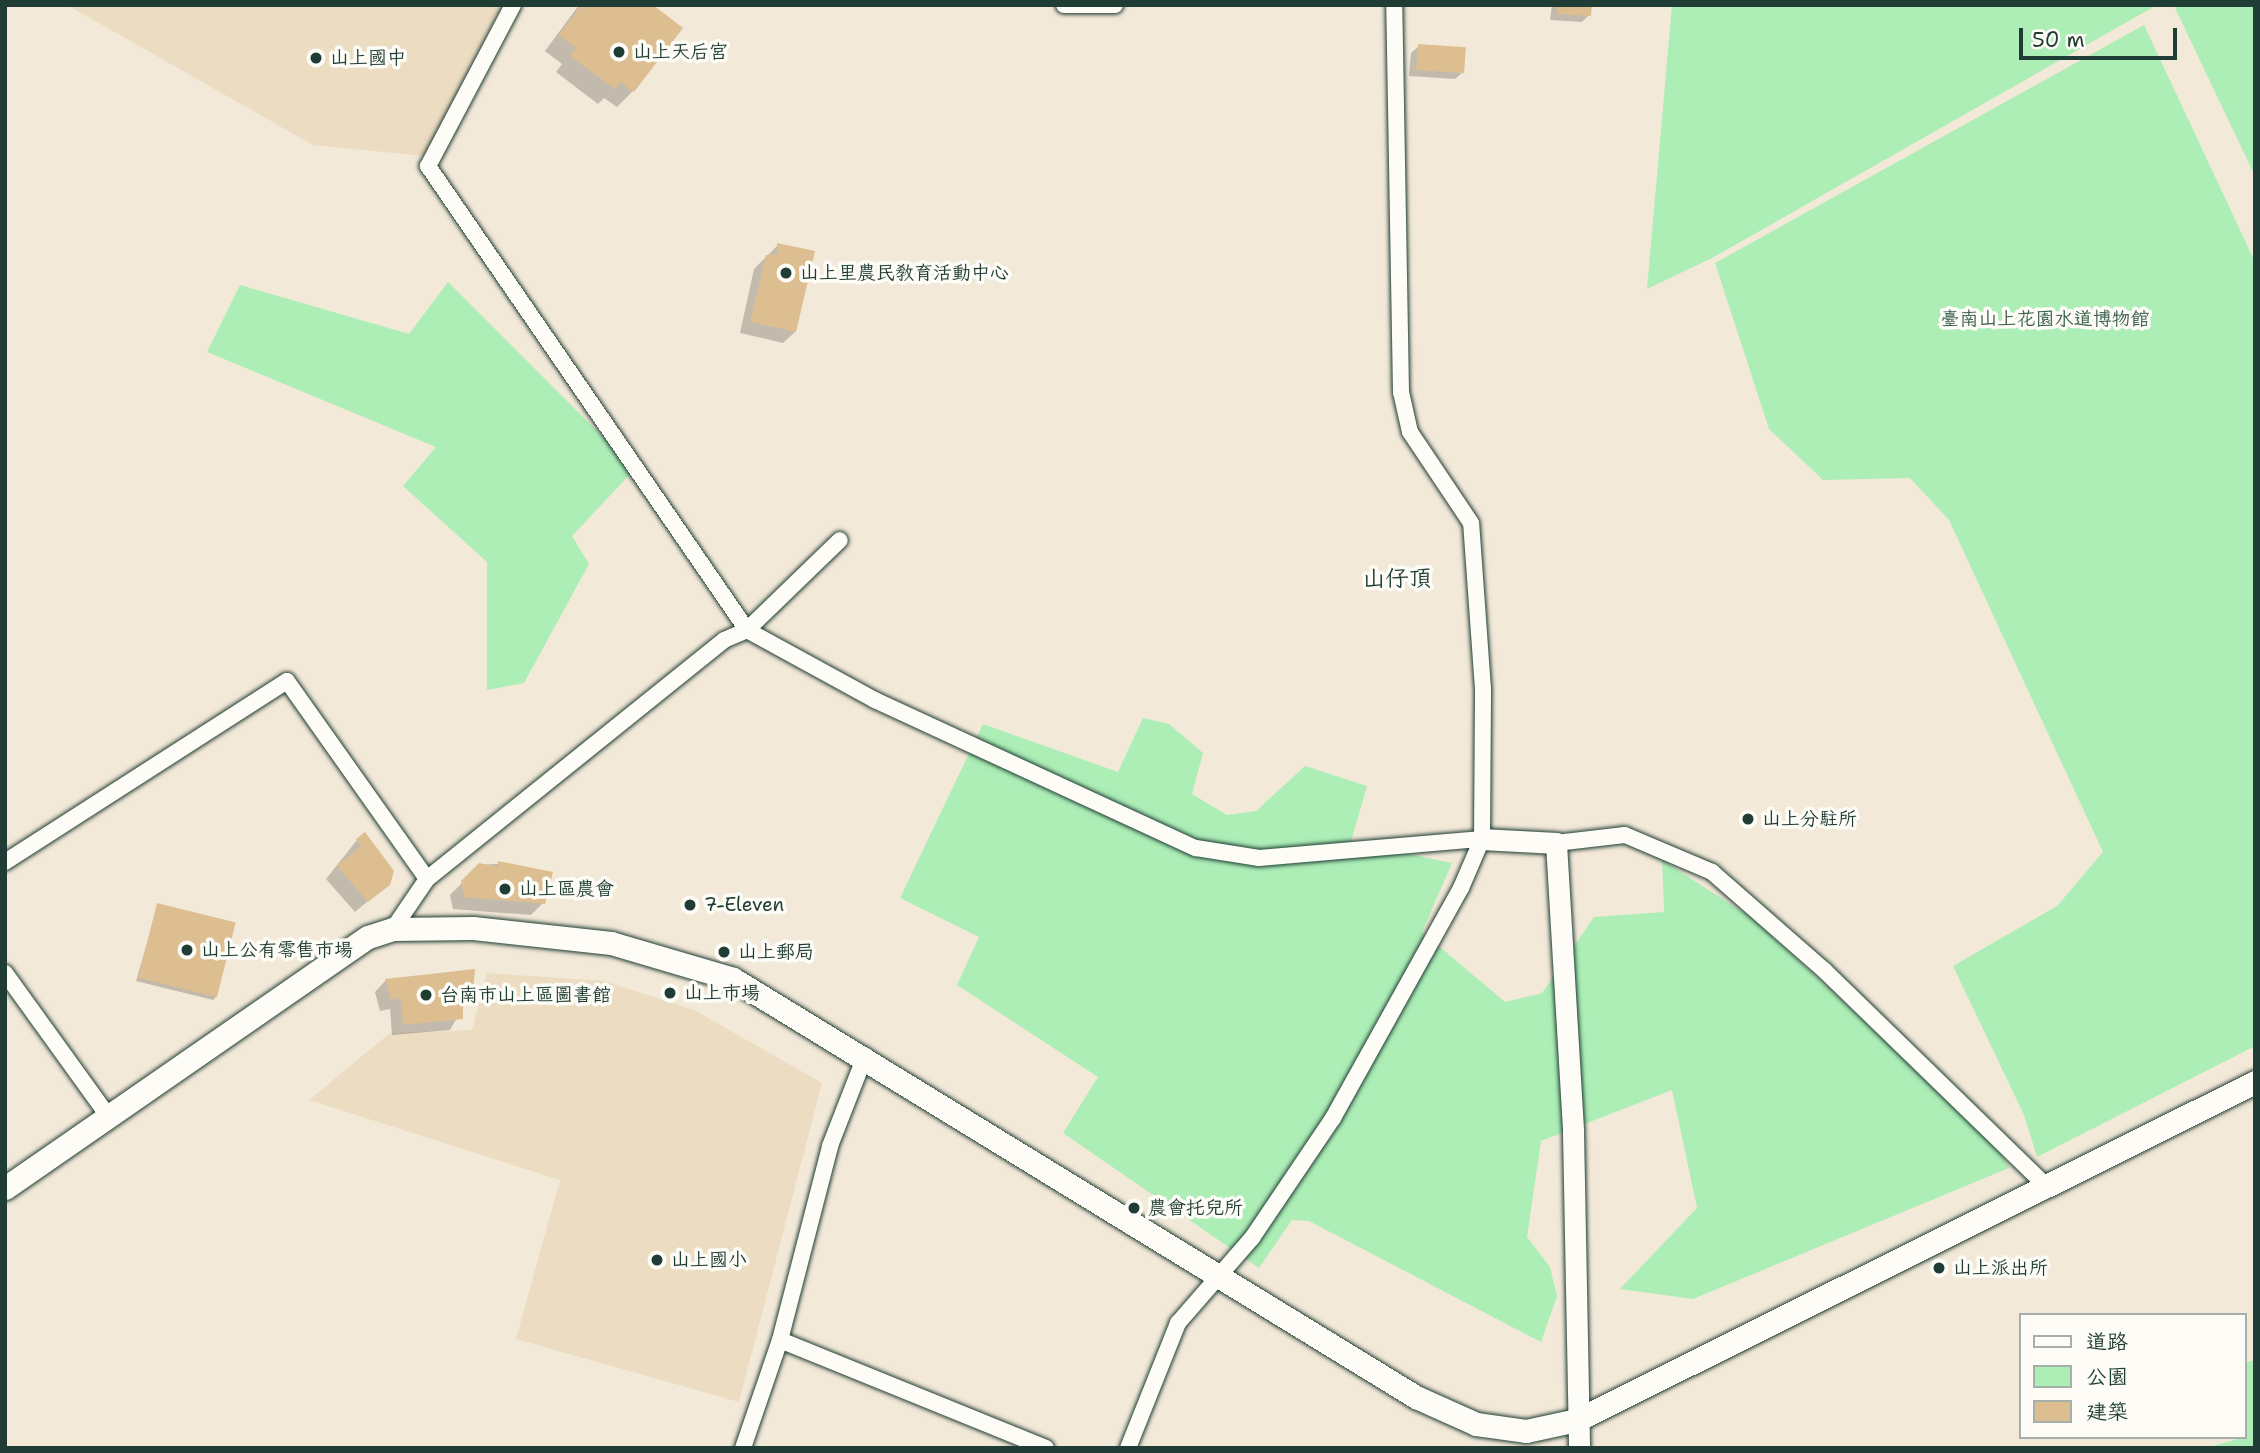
<!DOCTYPE html>
<meta charset="utf-8">
<style>
body{margin:0}
#map{position:relative;width:2260px;height:1453px;overflow:hidden;background:#f3e9d8;font-family:"Shantell Sans","LXGW WenKai TC",sans-serif}
div>[style]{position:absolute}
.built>*{inset:0;background:#ecdcc2}
.green>*{inset:0;background:#adeeb7}
.shadow>*{inset:0;background:#0003}
.building>*{inset:0;background:#dcbe90;transform-origin:0 0}
.roads{filter:drop-shadow(0 0 2px #1f3d34) drop-shadow(0 0 2px #1f3d34)}
.minor>*{height:16px;margin:-8px;padding:0 8px;transform-origin:8px;border-radius:8px;background:#fdfcf7}
.tertiary>*{height:21px;margin:-10.5px;padding:0 10.5px;transform-origin:10.5px;border-radius:10.5px;background:#fdfcf7}
.secondary>*{height:23px;margin:-11.5px;padding:0 11.5px;transform-origin:11.5px;border-radius:11.5px;background:#fdfcf7}
.dots>*{width:19px;height:19px;translate:-50% -50%;box-sizing:border-box;border:4px solid #fdfcf7;border-radius:50%}
span{translate:-50% -50%;white-space:nowrap;text-align:center;line-height:1.15;-webkit-text-stroke:7px #fdfcf7;paint-order:stroke}
.poi-label{font-size:19px;color:#1f3d34}
.left{translate:0 -50%;text-align:left}
.park-label{font-size:19px;color:#3b604e}
.quarter-label{font-size:23px;color:#1f3d34}
.frame{position:absolute;inset:0;border:7px solid #1f3d34;pointer-events:none}
.legend{position:absolute;left:2019px;top:1313px;width:228px;height:126px;box-sizing:border-box;background:#fdfcf7;border:2px solid #a4b0a9;margin:0;padding:9px 12px;list-style:none;font-size:21px;color:#1f3d34}
.legend li{display:flex;align-items:center;gap:14px;height:35px}
.legend b{width:35px;border:2px solid #a4b0a9}
.scale{position:absolute;left:2019px;top:28px;width:158px;height:32px;box-sizing:border-box;border:4px solid #1f3d34;border-top:0;padding-left:9px;font-size:21px;line-height:24px;white-space:nowrap;color:#1f3d34;-webkit-text-stroke:5px #fdfcf7;paint-order:stroke}
</style>
<div id="map">
<div class="built">
<i style="clip-path:polygon(67px 5px,503px 5px,424px 156px,313px 145px)"></i>
<i style="clip-path:polygon(487px 973px,604px 981px,694px 1010px,822px 1083px,739px 1402px,516px 1339px,560px 1180px,309px 1100px,390px 1033px,472px 1030px)"></i>
</div>
<div class="green">
<i style="clip-path:polygon(1672px 5px,2157px 5px,1714px 257px,1647px 289px)"></i>
<i style="clip-path:polygon(2180px 5px,2255px 5px,2255px 176px,2175px 8px)"></i>
<i style="clip-path:polygon(2144px 25px,2255px 262px,2255px 1046px,2037px 1157px,2024px 1115px,1953px 966px,2057px 906px,2103px 852px,1949px 520px,1910px 478px,1823px 480px,1769px 429px,1715px 263px)"></i>
<i style="clip-path:polygon(448px 282px,635px 469px,572px 536px,589px 564px,524px 683px,487px 690px,487px 562px,403px 486px,436px 447px,207px 352px,240px 285px,409px 334px)"></i>
<i style="clip-path:polygon(1143px 718px,1169px 724px,1203px 753px,1192px 794px,1227px 815px,1256px 811px,1305px 766px,1367px 786px,1351px 842px,1452px 863px,1422px 932px,1505px 1002px,1542px 993px,1594px 917px,1664px 912px,1662px 860px,1752px 918px,1993px 1139px,2009px 1168px,1693px 1299px,1620px 1289px,1697px 1208px,1672px 1090px,1541px 1141px,1527px 1237px,1550px 1267px,1557px 1296px,1541px 1342px,1309px 1221px,1292px 1220px,1259px 1268px,1063px 1133px,1098px 1077px,957px 985px,979px 937px,900px 898px,983px 724px,1118px 772px)"></i>
<i style="clip-path:polygon(2255px 1360px,2255px 1448px,2206px 1448px,2244px 1437px,2244px 1363px)"></i>
</div>
<div class="shadow">
<i style="clip-path:polygon(579px 5px,650px 5px,633px 91px,617px 107px,604px 98px,598px 104px,556px 72px,562px 64px,545px 51px)"></i>
<i style="clip-path:polygon(1552px 5px,1590px 5px,1589px 15px,1582px 22px,1550px 20px)"></i>
<i style="clip-path:polygon(1419px 46px,1463px 72px,1455px 79px,1409px 76px,1411px 53px)"></i>
<i style="clip-path:polygon(778px 245px,795px 332px,783px 343px,740px 333px,754px 269px)"></i>
<i style="clip-path:polygon(357px 840px,388px 884px,355px 912px,326px 879px)"></i>
<i style="clip-path:polygon(508px 863px,543px 903px,531px 915px,453px 909px,450px 895px,480px 865px)"></i>
<i style="clip-path:polygon(158px 905px,216px 997px,213px 1000px,136px 981px)"></i>
<i style="clip-path:polygon(386px 980px,472px 992px,450px 1030px,392px 1035px,390px 1009px,380px 1011px,375px 992px)"></i>
</div>
<div class="building">
<i style="clip-path:polygon(581px 5px,653px 5px,683px 28px,634px 92px,620px 82px,615px 89px,570px 56px,576px 48px,559px 35px)"></i>
<i style="clip-path:polygon(1558px 5px,1592px 5px,1591px 16px,1557px 14px)"></i>
<i style="left:1418px;top:44px;width:48px;height:26px;rotate:4deg"></i>
<i style="clip-path:polygon(777px 243px,815px 251px,796px 332px,750px 322px,766px 255px,778px 254px)"></i>
<i style="clip-path:polygon(365px 832px,394px 871px,390px 885px,368px 902px,337px 866px,361px 846px,356px 839px)"></i>
<i style="clip-path:polygon(498px 861px,553px 872px,545px 904px,464px 897px,461px 881px,479px 863px,498px 867px)"></i>
<i style="left:157px;top:903px;width:81px;height:77px;rotate:14deg"></i>
<i style="clip-path:polygon(475px 969px,473px 993px,463px 992px,463px 1019px,403px 1025px,401px 998px,391px 1000px,385px 979px)"></i>
</div>
<div class="roads">
<div class="minor">
<i style="left:513px;top:5px;width:182px;rotate:117.8deg"></i>
<i style="left:428px;top:166px;width:563px;rotate:55.49deg"></i>
<i style="left:747px;top:630px;width:129px;rotate:-44.1deg"></i>
<i style="left:1064px;top:5px;width:51px"></i>
<i style="left:1556px;top:843px;width:69px;rotate:-6.6deg"></i>
<i style="left:1625px;top:835px;width:95px;rotate:23deg"></i>
<i style="left:1712px;top:872px;width:149px;rotate:41.2deg"></i>
<i style="left:1824px;top:970px;width:307px;rotate:44.2deg"></i>
<i style="left:5px;top:862px;width:335px;rotate:-32.7deg"></i>
<i style="left:287px;top:681px;width:242px;rotate:54.7deg"></i>
<i style="left:393px;top:929px;width:60px;rotate:-55.8deg"></i>
<i style="left:427px;top:879px;width:381px;rotate:-38.8deg"></i>
<i style="left:724px;top:640px;width:25px;rotate:-23deg"></i>
<i style="left:747px;top:630px;width:146px;rotate:28.7deg"></i>
<i style="left:875px;top:700px;width:353px;rotate:24.8deg"></i>
<i style="left:1196px;top:848px;width:64px;rotate:9deg"></i>
<i style="left:1259px;top:858px;width:224px;rotate:-4.9deg"></i>
<i style="left:5px;top:973px;width:176px;rotate:54.2deg"></i>
<i style="left:780px;top:1340px;width:287px;rotate:22.1deg"></i>
<i style="left:743px;top:1448px;width:114px;rotate:-71.1deg"></i>
<i style="left:780px;top:1340px;width:200px;rotate:-75.5deg"></i>
<i style="left:830px;top:1146px;width:97px;rotate:-68.7deg"></i>
<i style="left:1128px;top:1448px;width:135px;rotate:-68.2deg"></i>
<i style="left:1178px;top:1323px;width:113px;rotate:-49deg"></i>
<i style="left:1252px;top:1238px;width:145px;rotate:-56deg"></i>
<i style="left:1333px;top:1118px;width:263px;rotate:-60.9deg"></i>
<i style="left:1461px;top:888px;width:53px;rotate:-66.8deg"></i>
<i style="left:1482px;top:839px;width:150px;rotate:-89.6deg"></i>
<i style="left:1483px;top:689px;width:166px;rotate:-94.1deg"></i>
<i style="left:1471px;top:523px;width:110px;rotate:-123.8deg"></i>
<i style="left:1410px;top:432px;width:41px;rotate:-102.7deg"></i>
<i style="left:1401px;top:392px;width:387px;rotate:-91deg"></i>
</div>
<div class="tertiary">
<i style="left:1482px;top:839px;width:74px;rotate:3.1deg"></i>
<i style="left:1556px;top:843px;width:289px;rotate:86.6deg"></i>
<i style="left:1573px;top:1131px;width:317px;rotate:88.9deg"></i>
</div>
<div class="secondary">
<i style="left:5px;top:1188px;width:441px;rotate:-34.7deg"></i>
<i style="left:368px;top:937px;width:26px;rotate:-18deg"></i>
<i style="left:393px;top:929px;width:80px;rotate:-0.7deg"></i>
<i style="left:473px;top:928px;width:139px;rotate:6.2deg"></i>
<i style="left:611px;top:943px;width:127px;rotate:16.4deg"></i>
<i style="left:733px;top:979px;width:801px;rotate:31.47deg"></i>
<i style="left:1416px;top:1397px;width:66px;rotate:24.2deg"></i>
<i style="left:1476px;top:1424px;width:50px;rotate:8deg"></i>
<i style="left:1526px;top:1431px;width:52px;rotate:-12.2deg"></i>
<i style="left:1577px;top:1420px;width:758px;rotate:-26.5deg"></i>
</div>
</div>
<div class="dots">
<i style="left:619px;top:52px;background:#1f3d34"></i>
<i style="left:316px;top:58px;background:#1f3d34"></i>
<i style="left:786px;top:273px;background:#1f3d34"></i>
<i style="left:1748px;top:819px;background:#1f3d34"></i>
<i style="left:505px;top:889px;background:#1f3d34"></i>
<i style="left:690px;top:905px;background:#1f3d34"></i>
<i style="left:187px;top:950px;background:#1f3d34"></i>
<i style="left:724px;top:952px;background:#1f3d34"></i>
<i style="left:670px;top:993px;background:#1f3d34"></i>
<i style="left:426px;top:995px;background:#1f3d34"></i>
<i style="left:1134px;top:1208px;background:#1f3d34"></i>
<i style="left:657px;top:1260px;background:#1f3d34"></i>
<i style="left:1939px;top:1268px;background:#1f3d34"></i>
</div>
<div class="poi-label">
<span class="left" style="left:633px;top:52px">山上天后宮</span>
<span class="left" style="left:330px;top:58px">山上國中</span>
<span class="left" style="left:800px;top:273px">山上里農民教育活動中心</span>
<span class="left" style="left:1762px;top:819px">山上分駐所</span>
<span class="left" style="left:519px;top:889px">山上區農會</span>
<span class="left" style="left:704px;top:905px">7-Eleven</span>
<span class="left" style="left:201px;top:950px">山上公有零售市場</span>
<span class="left" style="left:738px;top:952px">山上郵局</span>
<span class="left" style="left:684px;top:993px">山上市場</span>
<span class="left" style="left:440px;top:995px">台南市山上區圖書館</span>
<span class="left" style="left:1148px;top:1208px">農會托兒所</span>
<span class="left" style="left:671px;top:1260px">山上國小</span>
<span class="left" style="left:1953px;top:1268px">山上派出所</span>
</div>
<div class="park-label">
<span style="left:2045px;top:319px">臺南山上花園水道博物館</span>
</div>
<div class="quarter-label">
<span style="left:1397px;top:578px">山仔頂</span>
</div>
<div class="frame"></div>
<ul class="legend">
<li><b style="height:9px;background:#fdfcf7"></b>道路</li>
<li><b style="height:19px;background:#adeeb7"></b>公園</li>
<li><b style="height:19px;background:#dcbe90"></b>建築</li>
</ul>
<div class="scale">50 m</div>
</div>
